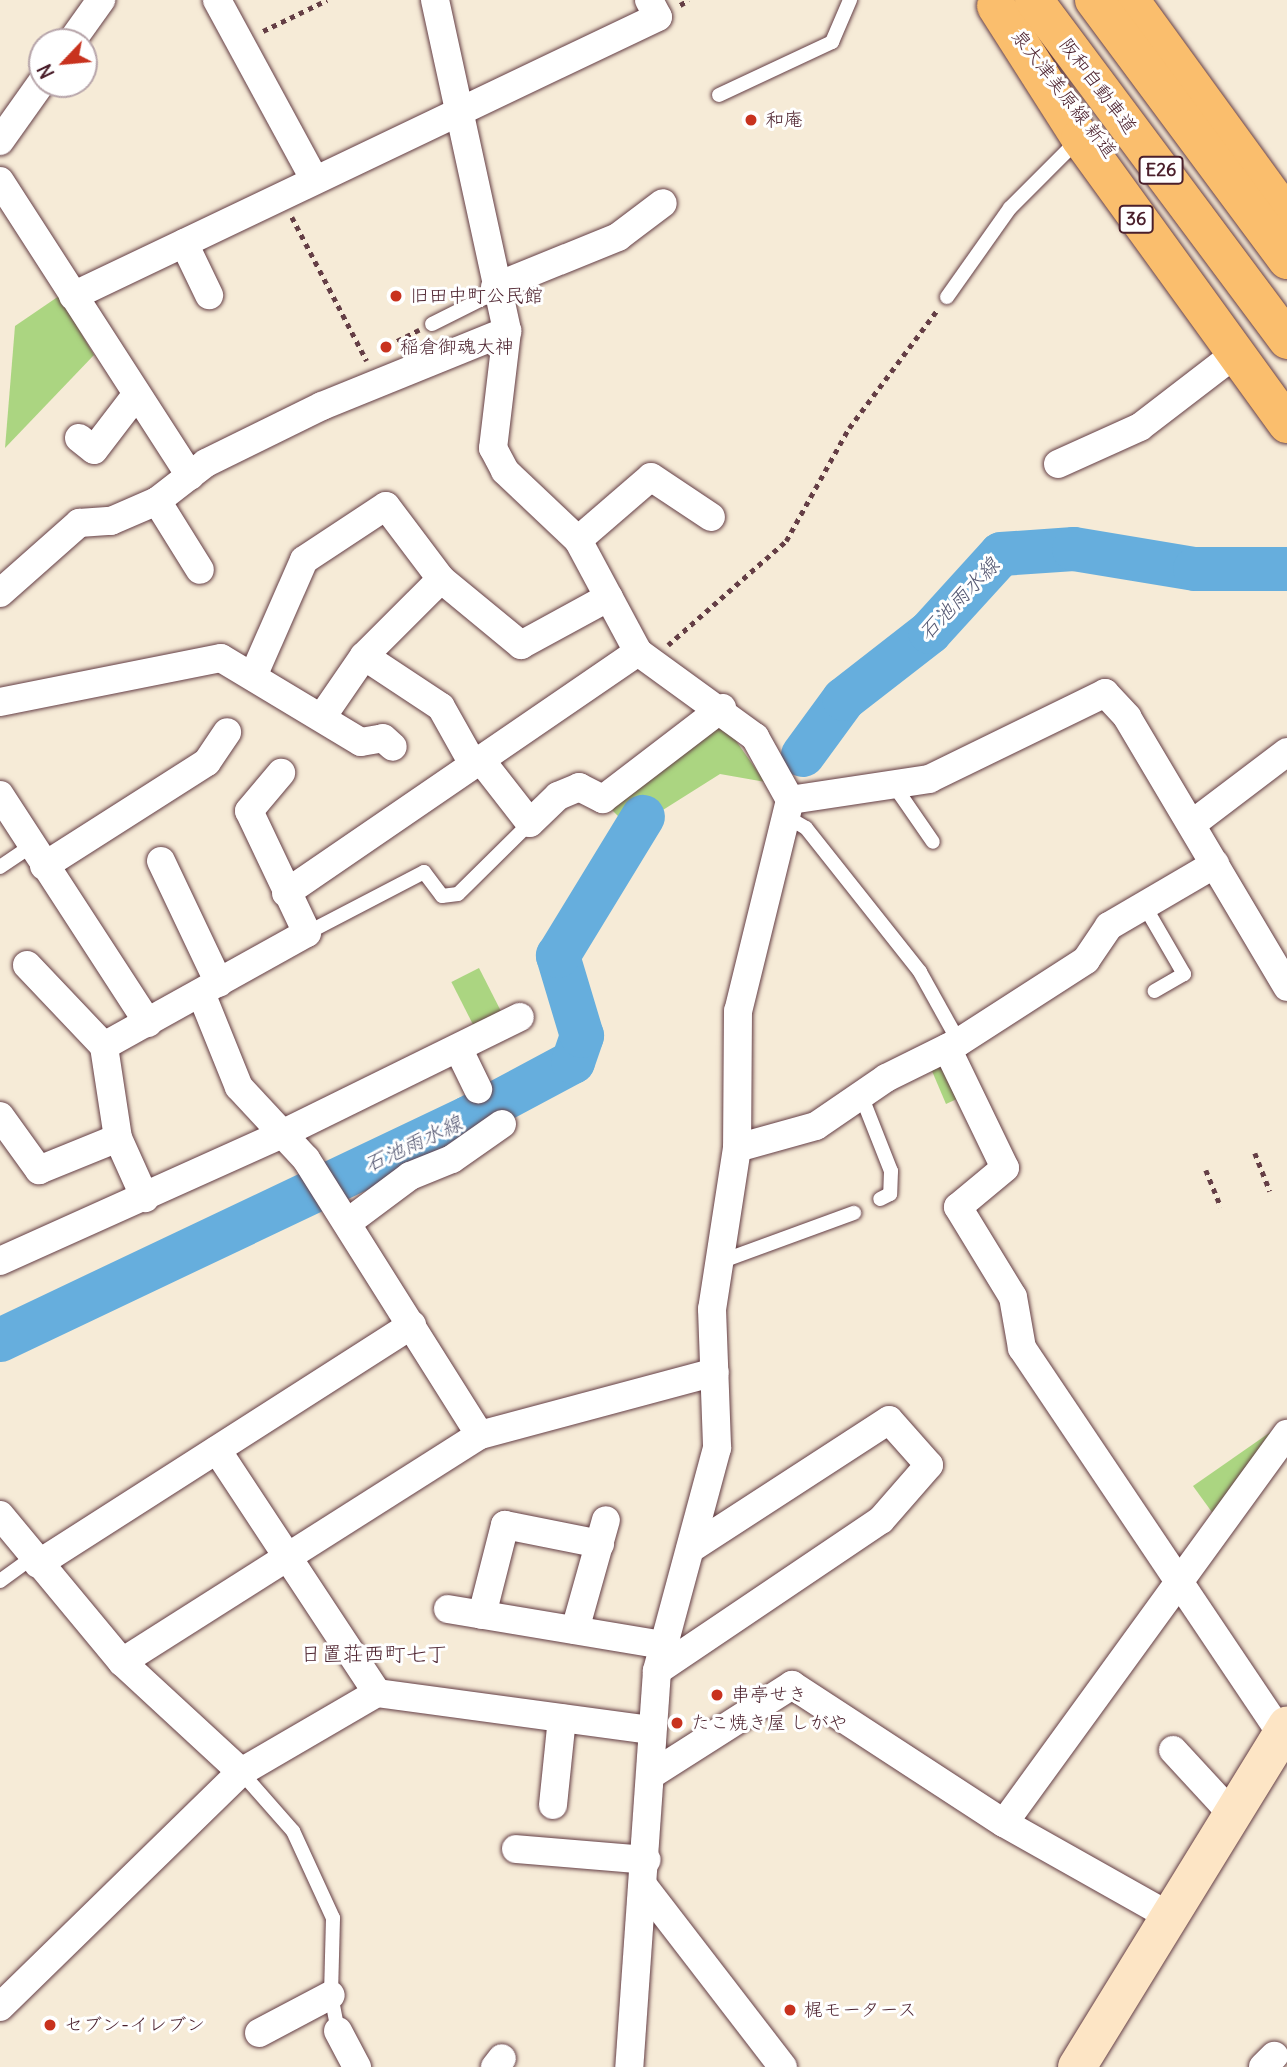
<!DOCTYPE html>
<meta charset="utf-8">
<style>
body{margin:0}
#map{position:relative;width:1287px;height:2067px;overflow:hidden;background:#f6ebd7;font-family:Delius,"Klee One",sans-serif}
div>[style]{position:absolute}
.green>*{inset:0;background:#abd581;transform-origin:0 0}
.river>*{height:44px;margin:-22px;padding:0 22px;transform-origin:22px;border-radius:22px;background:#66aedd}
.path>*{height:4.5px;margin-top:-2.25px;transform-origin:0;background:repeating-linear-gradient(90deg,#643e45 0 5px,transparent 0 10px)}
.roads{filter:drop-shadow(0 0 2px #643e45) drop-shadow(0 0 2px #643e45)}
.lane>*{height:14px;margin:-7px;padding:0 7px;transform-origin:7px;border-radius:7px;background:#fff}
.street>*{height:28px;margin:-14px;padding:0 14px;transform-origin:14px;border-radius:14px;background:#fff}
.secondary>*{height:38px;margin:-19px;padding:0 19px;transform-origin:19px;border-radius:19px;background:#fde5c5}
.primary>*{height:38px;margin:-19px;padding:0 19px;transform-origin:19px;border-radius:19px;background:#fabe6d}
.highway>*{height:38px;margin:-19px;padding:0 19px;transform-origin:19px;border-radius:19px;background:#fabe6d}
.dots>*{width:19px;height:19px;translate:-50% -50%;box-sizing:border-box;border:4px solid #fff;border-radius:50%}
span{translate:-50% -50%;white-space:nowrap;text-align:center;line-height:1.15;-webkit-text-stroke:6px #fff;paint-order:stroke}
.shield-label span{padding:2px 5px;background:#fff;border:2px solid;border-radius:5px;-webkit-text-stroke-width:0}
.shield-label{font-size:18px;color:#4a1f2b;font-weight:700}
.street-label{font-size:19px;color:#4a1f2b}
.poi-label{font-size:19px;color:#4a1f2b}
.left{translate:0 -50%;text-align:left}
.water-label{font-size:21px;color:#555872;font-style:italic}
.neighbourhood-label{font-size:21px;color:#4a1f2b}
.north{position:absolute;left:28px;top:28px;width:70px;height:70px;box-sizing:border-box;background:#fff;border:2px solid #b7a5aa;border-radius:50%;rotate:244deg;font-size:19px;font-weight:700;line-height:28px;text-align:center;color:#4a1f2b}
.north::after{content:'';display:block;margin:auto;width:24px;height:32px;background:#c8321e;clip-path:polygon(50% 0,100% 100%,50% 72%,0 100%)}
</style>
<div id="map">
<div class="green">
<i style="clip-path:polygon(59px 296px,94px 355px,5px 448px,15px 326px)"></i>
<i style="clip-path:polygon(715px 726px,727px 728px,765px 782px,720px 774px,647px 820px,640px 810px,622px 820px,611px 809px)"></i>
<i style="left:479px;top:968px;width:51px;height:31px;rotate:63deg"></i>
<i style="clip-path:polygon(929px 1064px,946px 1068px,959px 1098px,946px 1104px)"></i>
<i style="clip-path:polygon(1275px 1429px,1214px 1515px,1193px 1486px)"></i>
</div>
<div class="river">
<i style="left:803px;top:755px;width:69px;rotate:-53.8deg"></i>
<i style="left:844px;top:699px;width:109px;rotate:-37.9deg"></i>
<i style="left:930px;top:632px;width:105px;rotate:-47.7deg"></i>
<i style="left:1001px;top:554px;width:73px;rotate:-3.9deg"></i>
<i style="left:1074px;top:549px;width:123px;rotate:9.4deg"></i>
<i style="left:1195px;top:569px;width:92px"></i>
<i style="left:0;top:1340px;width:518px;rotate:-25.38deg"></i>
<i style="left:468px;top:1118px;width:119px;rotate:-28.1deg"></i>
<i style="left:573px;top:1062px;width:28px;rotate:-71deg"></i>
<i style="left:582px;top:1036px;width:84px;rotate:-106.7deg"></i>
<i style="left:558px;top:956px;width:163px;rotate:-58.6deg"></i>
</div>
<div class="path">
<i style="left:680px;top:5px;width:10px;rotate:-29deg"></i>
<i style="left:263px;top:31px;width:71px;rotate:-25.8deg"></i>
<i style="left:292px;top:217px;width:162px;rotate:62.5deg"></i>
<i style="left:397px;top:341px;width:25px;rotate:-27deg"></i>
<i style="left:668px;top:645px;width:157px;rotate:-41.4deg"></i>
<i style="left:786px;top:541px;width:129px;rotate:-60.9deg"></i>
<i style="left:849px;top:428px;width:149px;rotate:-53.2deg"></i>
<i style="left:1255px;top:1153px;width:41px;rotate:68.5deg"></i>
<i style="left:1206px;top:1170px;width:40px;rotate:68deg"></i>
</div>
<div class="roads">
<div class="lane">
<i style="left:719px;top:95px;width:125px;rotate:-25.1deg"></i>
<i style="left:832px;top:42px;width:46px;rotate:-66.8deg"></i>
<i style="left:947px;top:297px;width:109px;rotate:-54.7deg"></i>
<i style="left:1010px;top:208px;width:98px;rotate:-45deg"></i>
<i style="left:432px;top:324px;width:72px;rotate:-26.6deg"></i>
<i style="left:893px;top:784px;width:70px;rotate:55.4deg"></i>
<i style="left:787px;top:817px;width:22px;rotate:30deg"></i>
<i style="left:806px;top:828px;width:184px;rotate:51.6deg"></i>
<i style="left:920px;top:972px;width:80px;rotate:60.9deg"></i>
<i style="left:0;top:867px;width:36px;rotate:-34deg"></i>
<i style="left:1144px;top:905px;width:80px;rotate:59.9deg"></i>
<i style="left:1184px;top:974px;width:34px;rotate:150deg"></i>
<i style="left:307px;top:933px;width:132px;rotate:-27.5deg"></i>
<i style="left:424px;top:872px;width:30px;rotate:53deg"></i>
<i style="left:442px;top:896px;width:16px;rotate:-7deg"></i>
<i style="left:458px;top:894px;width:101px;rotate:-44.6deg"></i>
<i style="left:861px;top:1095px;width:82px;rotate:68.5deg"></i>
<i style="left:891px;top:1171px;width:23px;rotate:92deg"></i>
<i style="left:890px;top:1194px;width:11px;rotate:153deg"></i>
<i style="left:717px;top:1263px;width:146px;rotate:-20.1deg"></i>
<i style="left:0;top:1581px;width:39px;rotate:-36deg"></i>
<i style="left:241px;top:1772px;width:79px;rotate:48.6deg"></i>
<i style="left:293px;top:1831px;width:96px;rotate:65.3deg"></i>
<i style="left:333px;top:1918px;width:77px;rotate:91.5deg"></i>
<i style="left:331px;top:1995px;width:37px;rotate:79deg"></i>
</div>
<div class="street">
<i style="left:217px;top:0;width:204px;rotate:61.5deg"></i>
<i style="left:435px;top:0;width:339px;rotate:77.7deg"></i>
<i style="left:507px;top:331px;width:118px;rotate:96.8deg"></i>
<i style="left:493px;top:448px;width:26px;rotate:62deg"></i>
<i style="left:505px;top:471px;width:100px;rotate:43.4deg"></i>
<i style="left:578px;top:540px;width:127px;rotate:61.8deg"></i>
<i style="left:638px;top:652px;width:145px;rotate:36deg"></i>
<i style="left:755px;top:737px;width:72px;rotate:60.9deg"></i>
<i style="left:790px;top:800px;width:217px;rotate:103.8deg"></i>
<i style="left:738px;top:1011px;width:137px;rotate:90.4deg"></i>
<i style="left:737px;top:1148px;width:163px;rotate:98.8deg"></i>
<i style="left:712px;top:1309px;width:139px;rotate:87.9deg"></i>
<i style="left:717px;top:1448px;width:231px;rotate:105.1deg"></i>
<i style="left:657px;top:1671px;width:397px;rotate:94deg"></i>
<i style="left:71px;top:42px;width:52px;rotate:-54.5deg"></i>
<i style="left:0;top:141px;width:72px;rotate:-54.6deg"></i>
<i style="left:0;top:181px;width:351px;rotate:57.2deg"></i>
<i style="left:184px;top:243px;width:58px;rotate:64.3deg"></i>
<i style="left:495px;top:287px;width:133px;rotate:-22.1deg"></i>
<i style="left:618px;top:237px;width:56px;rotate:-37.1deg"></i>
<i style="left:73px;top:296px;width:648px;rotate:-25.5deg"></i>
<i style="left:658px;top:17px;width:19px;rotate:-118deg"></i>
<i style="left:79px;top:438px;width:19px;rotate:39deg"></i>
<i style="left:94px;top:450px;width:69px;rotate:-52.6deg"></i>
<i style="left:1058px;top:464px;width:90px;rotate:-24.3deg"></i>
<i style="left:1140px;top:427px;width:120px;rotate:-37.5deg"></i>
<i style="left:157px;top:501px;width:81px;rotate:58.1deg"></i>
<i style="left:578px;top:540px;width:96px;rotate:-40.8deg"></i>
<i style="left:651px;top:477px;width:72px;rotate:33.7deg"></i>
<i style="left:0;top:593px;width:106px;rotate:-41.5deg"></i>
<i style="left:79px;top:523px;width:32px;rotate:-4deg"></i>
<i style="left:111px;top:521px;width:50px;rotate:-23.5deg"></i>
<i style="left:157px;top:501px;width:62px;rotate:-37.8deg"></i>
<i style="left:206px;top:463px;width:129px;rotate:-26.2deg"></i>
<i style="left:322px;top:406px;width:200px;rotate:-22.1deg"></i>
<i style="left:364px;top:656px;width:92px;rotate:33.5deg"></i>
<i style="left:441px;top:707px;width:65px;rotate:60.7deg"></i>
<i style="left:254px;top:674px;width:124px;rotate:-66.3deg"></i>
<i style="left:304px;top:560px;width:98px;rotate:-33.4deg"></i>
<i style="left:386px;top:506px;width:91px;rotate:53deg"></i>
<i style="left:441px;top:579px;width:104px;rotate:39.5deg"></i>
<i style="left:521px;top:645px;width:100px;rotate:-28.6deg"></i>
<i style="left:0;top:702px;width:225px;rotate:-11.3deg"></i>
<i style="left:221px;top:658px;width:163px;rotate:31deg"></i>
<i style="left:361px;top:742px;width:22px;rotate:-10deg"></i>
<i style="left:383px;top:738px;width:13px;rotate:42deg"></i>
<i style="left:322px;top:717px;width:74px;rotate:-55.5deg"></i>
<i style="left:364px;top:656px;width:109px;rotate:-45deg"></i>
<i style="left:480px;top:759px;width:81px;rotate:52deg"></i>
<i style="left:530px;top:823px;width:39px;rotate:-44deg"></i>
<i style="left:558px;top:796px;width:23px;rotate:-23deg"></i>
<i style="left:579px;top:787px;width:27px;rotate:27deg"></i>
<i style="left:603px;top:799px;width:150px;rotate:-37.4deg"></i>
<i style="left:0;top:795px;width:272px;rotate:57deg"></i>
<i style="left:790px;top:800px;width:141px;rotate:-8.6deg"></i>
<i style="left:929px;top:779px;width:196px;rotate:-26deg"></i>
<i style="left:1105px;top:693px;width:33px;rotate:47deg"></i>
<i style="left:1127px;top:717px;width:314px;rotate:59.3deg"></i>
<i style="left:1192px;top:824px;width:119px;rotate:-37.2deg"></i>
<i style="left:161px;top:861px;width:135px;rotate:64.6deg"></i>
<i style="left:44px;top:866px;width:193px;rotate:-32.5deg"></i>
<i style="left:207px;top:762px;width:36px;rotate:-56deg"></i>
<i style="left:286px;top:893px;width:427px;rotate:-34.4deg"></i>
<i style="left:27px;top:965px;width:112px;rotate:46.5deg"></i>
<i style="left:201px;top:993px;width:101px;rotate:68deg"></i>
<i style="left:239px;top:1087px;width:98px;rotate:47.1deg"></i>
<i style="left:306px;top:1159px;width:326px;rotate:57.8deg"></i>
<i style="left:458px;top:1048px;width:46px;rotate:64deg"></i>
<i style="left:947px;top:1048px;width:133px;rotate:64.2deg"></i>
<i style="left:1005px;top:1168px;width:61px;rotate:140.3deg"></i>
<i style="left:958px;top:1207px;width:105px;rotate:58.6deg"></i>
<i style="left:1013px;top:1297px;width:52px;rotate:80deg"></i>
<i style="left:1022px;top:1348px;width:476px;rotate:56.1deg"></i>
<i style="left:0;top:1116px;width:67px;rotate:54.2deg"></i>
<i style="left:39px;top:1170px;width:85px;rotate:-22.1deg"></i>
<i style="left:118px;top:1138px;width:66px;rotate:65.8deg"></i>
<i style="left:118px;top:1138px;width:93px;rotate:-98.7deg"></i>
<i style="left:104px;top:1046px;width:232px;rotate:-29.1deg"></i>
<i style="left:307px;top:933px;width:135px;rotate:-115.4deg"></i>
<i style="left:249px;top:811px;width:50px;rotate:-49.9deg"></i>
<i style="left:737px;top:1148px;width:82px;rotate:-15.6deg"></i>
<i style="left:816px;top:1126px;width:85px;rotate:-34.4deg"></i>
<i style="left:886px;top:1078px;width:81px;rotate:-26.3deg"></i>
<i style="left:959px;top:1042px;width:151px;rotate:-32.8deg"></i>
<i style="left:1086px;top:960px;width:41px;rotate:-55.9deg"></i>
<i style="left:1109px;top:926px;width:123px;rotate:-30.3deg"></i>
<i style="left:347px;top:1223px;width:79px;rotate:-36.7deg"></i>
<i style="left:410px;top:1176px;width:45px;rotate:-22deg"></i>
<i style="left:452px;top:1159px;width:61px;rotate:-35deg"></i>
<i style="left:0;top:1261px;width:309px;rotate:-24.2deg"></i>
<i style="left:282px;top:1134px;width:265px;rotate:-26.2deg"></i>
<i style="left:217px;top:1450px;width:291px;rotate:56.6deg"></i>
<i style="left:0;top:1515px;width:191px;rotate:50.3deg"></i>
<i style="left:122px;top:1662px;width:162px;rotate:42.7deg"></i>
<i style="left:38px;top:1564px;width:444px;rotate:-32.6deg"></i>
<i style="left:448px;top:1609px;width:219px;rotate:9.5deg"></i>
<i style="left:482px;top:1615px;width:93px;rotate:-75.7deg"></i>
<i style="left:505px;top:1525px;width:97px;rotate:11.3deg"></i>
<i style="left:575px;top:1630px;width:114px;rotate:-74.3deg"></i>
<i style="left:122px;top:1662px;width:424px;rotate:-32.4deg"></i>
<i style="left:480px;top:1435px;width:243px;rotate:-15deg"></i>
<i style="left:657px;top:1671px;width:270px;rotate:-34deg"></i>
<i style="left:881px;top:1520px;width:73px;rotate:-48.9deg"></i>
<i style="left:929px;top:1465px;width:60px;rotate:-131.6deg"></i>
<i style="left:889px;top:1420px;width:237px;rotate:147deg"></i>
<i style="left:1173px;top:1750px;width:87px;rotate:47.3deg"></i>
<i style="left:654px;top:1773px;width:164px;rotate:-32.5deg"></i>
<i style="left:792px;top:1685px;width:253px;rotate:33.1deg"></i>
<i style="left:1004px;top:1823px;width:189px;rotate:29.4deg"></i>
<i style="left:553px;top:1805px;width:87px;rotate:-84.1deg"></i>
<i style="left:1004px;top:1823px;width:481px;rotate:-54deg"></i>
<i style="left:516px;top:1849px;width:131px;rotate:4.8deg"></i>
<i style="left:645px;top:1888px;width:226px;rotate:52.4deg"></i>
<i style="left:0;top:2007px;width:337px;rotate:-44.3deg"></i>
<i style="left:241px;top:1772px;width:157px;rotate:-30.2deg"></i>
<i style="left:377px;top:1693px;width:276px;rotate:7.7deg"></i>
<i style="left:338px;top:2031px;width:41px;rotate:62.2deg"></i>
<i style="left:259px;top:2033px;width:81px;rotate:-27.8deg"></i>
<i style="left:495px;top:2067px;width:11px;rotate:-52deg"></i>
<i style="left:1263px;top:2067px;width:16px;rotate:-45deg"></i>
</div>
<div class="secondary">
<i style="left:1077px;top:2067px;width:401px;rotate:-58.4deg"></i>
</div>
<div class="primary">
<i style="left:1130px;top:0;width:267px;rotate:54deg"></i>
<i style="left:996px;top:6px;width:156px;rotate:57.5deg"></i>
<i style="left:1080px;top:138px;width:353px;rotate:54.1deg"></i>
</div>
<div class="highway">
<i style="left:1034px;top:0;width:424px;rotate:53.3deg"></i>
<i style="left:1094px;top:0;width:324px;rotate:53.4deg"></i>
</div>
</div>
<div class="dots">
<i style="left:751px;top:120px;background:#c8321e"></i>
<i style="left:396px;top:296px;background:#c8321e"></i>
<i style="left:386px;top:347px;background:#c8321e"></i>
<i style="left:717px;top:1695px;background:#c8321e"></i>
<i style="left:677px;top:1723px;background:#c8321e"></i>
<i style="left:790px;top:2010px;background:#c8321e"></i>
<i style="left:50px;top:2025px;background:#c8321e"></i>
</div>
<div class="shield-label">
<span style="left:1161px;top:170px">E26</span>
<span style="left:1136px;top:219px">36</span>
</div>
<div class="street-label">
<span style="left:1098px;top:86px;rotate:53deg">阪和自動車道</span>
<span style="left:1064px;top:94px;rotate:52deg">泉大津美原線 新道</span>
</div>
<div class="poi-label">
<span class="left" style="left:765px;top:120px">和庵</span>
<span class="left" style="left:410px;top:296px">旧田中町公民館</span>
<span class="left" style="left:400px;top:347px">稲倉御魂大神</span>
<span class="left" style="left:731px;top:1695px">串亭せき</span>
<span class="left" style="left:691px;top:1723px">たこ焼き屋 しがや</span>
<span class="left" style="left:804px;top:2010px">梶モータース</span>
<span class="left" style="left:64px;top:2025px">セブン-イレブン</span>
</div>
<div class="water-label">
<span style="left:959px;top:599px;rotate:-46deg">石池雨水線</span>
<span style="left:413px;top:1144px;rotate:-25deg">石池雨水線</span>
</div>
<div class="neighbourhood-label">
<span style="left:374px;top:1654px">日置荘西町七丁</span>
</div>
<div class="north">N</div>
</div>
